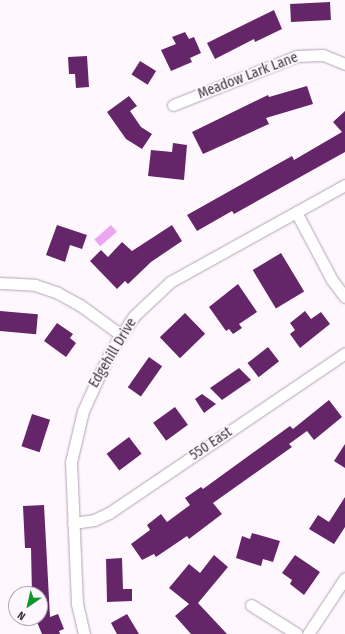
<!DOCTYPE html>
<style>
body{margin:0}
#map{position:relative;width:345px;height:634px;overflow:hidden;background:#fef7fe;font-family:"Fira Sans Condensed",sans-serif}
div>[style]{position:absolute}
.water>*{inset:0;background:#eda5f0;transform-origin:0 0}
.building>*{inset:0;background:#652569;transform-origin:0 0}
.roads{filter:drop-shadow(0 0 1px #b2a3b2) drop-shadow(0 0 1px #b2a3b2)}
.street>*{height:11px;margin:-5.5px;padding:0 5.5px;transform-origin:5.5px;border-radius:5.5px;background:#fff}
span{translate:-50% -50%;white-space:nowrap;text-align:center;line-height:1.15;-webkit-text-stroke:4px #fef7fe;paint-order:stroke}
.street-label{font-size:14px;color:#3f383f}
.north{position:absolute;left:8px;top:586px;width:40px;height:40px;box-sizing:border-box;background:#fef7fe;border:1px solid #b2abb2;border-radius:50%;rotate:214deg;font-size:11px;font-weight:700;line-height:16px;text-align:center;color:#3f383f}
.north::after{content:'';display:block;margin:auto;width:14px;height:18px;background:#0d972d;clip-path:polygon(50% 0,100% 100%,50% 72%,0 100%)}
</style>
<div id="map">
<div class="water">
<i style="left:111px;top:225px;width:9px;height:22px;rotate:49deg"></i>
</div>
<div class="building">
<i style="left:330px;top:2px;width:18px;height:40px;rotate:87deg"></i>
<i style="clip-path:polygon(274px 10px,282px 29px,255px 42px,254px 39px,215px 59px,207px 43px)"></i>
<i style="clip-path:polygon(185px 32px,189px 39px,194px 37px,201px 53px,190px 58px,192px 62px,171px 71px,161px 50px,176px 44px,172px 37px)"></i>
<i style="clip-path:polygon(87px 56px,89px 87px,76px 88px,75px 74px,69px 74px,68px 57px)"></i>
<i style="left:140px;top:61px;width:19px;height:16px;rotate:32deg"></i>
<i style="clip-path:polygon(307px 86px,313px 104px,266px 118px,269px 124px,203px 154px,192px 132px,268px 95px,269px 97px)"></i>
<i style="clip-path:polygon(129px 96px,137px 106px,130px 111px,141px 127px,152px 134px,142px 149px,126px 139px,107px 112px)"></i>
<i style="clip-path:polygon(345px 111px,345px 152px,234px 214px,232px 211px,197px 231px,187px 215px,292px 156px,294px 160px,342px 132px,333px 122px)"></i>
<i style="clip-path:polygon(173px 143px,187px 145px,184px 180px,148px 176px,151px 150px,172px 152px)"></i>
<i style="clip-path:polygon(57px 225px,87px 235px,82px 249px,70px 245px,65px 262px,46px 255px)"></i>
<i style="clip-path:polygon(172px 225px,182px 241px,151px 262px,128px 284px,125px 281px,117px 289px,90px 261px,101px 250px,108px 257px,122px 242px,132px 251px)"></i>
<i style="left:281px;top:253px;width:45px;height:33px;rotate:59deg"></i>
<i style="clip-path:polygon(238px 284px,257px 312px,239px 324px,242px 328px,233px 334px,229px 329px,226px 331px,209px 307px)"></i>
<i style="left:0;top:311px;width:38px;height:20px;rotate:5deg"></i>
<i style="clip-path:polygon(305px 311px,311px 319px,321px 312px,330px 324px,300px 348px,290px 334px,295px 330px,290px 323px)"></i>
<i style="left:185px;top:313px;width:29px;height:35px;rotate:46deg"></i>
<i style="clip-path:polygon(57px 323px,73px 334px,70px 338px,76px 343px,66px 357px,44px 341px)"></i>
<i style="left:268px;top:347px;width:18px;height:26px;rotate:52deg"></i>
<i style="left:149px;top:357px;width:16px;height:37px;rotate:35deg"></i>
<i style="clip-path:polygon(239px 368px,251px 380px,222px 400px,210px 388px)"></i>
<i style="clip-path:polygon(202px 394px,216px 404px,204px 413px,195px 399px)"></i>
<i style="clip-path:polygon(329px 400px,342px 417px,314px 440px,307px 431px,289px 444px,292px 447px,213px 503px,222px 514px,189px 539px,187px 536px,156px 557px,154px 554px,142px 560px,131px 544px,150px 530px,147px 525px,161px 514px,167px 522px,190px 505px,185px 498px,201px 487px,203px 489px,290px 426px,293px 429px)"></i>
<i style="left:175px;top:407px;width:22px;height:27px;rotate:54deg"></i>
<i style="left:32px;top:414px;width:19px;height:34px;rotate:18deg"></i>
<i style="left:129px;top:437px;width:21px;height:28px;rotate:53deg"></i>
<i style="clip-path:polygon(345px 444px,345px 468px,334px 461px)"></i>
<i style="clip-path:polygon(345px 497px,345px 527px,334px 544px,309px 529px,318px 515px,329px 522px)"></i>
<i style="clip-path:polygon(44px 505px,50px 617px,58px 614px,64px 629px,59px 631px,60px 634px,42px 634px,37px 622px,40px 621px,40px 594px,32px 594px,31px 548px,25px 548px,23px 506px)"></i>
<i style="clip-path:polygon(252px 533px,280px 541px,273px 562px,263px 559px,261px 566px,236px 558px,242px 536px,250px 539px)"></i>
<i style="clip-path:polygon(214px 555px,228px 567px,198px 603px,227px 634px,191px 634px,175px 616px,189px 604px,169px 588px,189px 564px,200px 573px)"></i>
<i style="clip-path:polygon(295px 555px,320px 572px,304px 595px,290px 584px,292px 580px,282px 573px)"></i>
<i style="clip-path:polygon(122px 558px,123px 589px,132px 589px,132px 601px,107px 602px,106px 559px)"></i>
<i style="clip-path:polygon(127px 614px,139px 634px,117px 634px,111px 623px)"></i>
</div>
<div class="roads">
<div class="street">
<i style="left:173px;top:105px;width:133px;rotate:-21.6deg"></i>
<i style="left:297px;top:56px;width:26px;rotate:-2deg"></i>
<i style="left:323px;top:55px;width:24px;rotate:22deg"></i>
<i style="left:296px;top:212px;width:77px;rotate:62.1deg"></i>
<i style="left:332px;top:280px;width:21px;rotate:53deg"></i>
<i style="left:0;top:283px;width:35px;rotate:3deg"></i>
<i style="left:35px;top:285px;width:24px;rotate:19deg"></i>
<i style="left:58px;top:293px;width:25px;rotate:29deg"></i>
<i style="left:80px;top:305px;width:51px;rotate:36.2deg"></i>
<i style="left:73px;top:523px;width:21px;rotate:-8deg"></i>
<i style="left:94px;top:520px;width:17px;rotate:-25deg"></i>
<i style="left:109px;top:513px;width:285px;rotate:-34.1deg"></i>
<i style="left:251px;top:605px;width:54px;rotate:32.2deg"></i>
<i style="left:84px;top:634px;width:31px;rotate:-103deg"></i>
<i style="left:77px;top:604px;width:142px;rotate:-92.4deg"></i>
<i style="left:71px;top:462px;width:52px;rotate:-76.8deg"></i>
<i style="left:83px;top:411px;width:63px;rotate:-65.5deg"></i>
<i style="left:109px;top:354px;width:45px;rotate:-56.7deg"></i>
<i style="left:134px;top:316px;width:50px;rotate:-43.4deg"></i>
<i style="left:170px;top:282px;width:200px;rotate:-29deg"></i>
<i style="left:308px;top:634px;width:67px;rotate:-56.5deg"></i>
</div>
</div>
<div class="street-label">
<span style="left:248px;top:76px;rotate:-21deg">Meadow Lark Lane</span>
<span style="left:113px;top:353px;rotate:-59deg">Edgehill Drive</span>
<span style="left:211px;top:444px;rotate:-34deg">550 East</span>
</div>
<div class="north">N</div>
</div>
